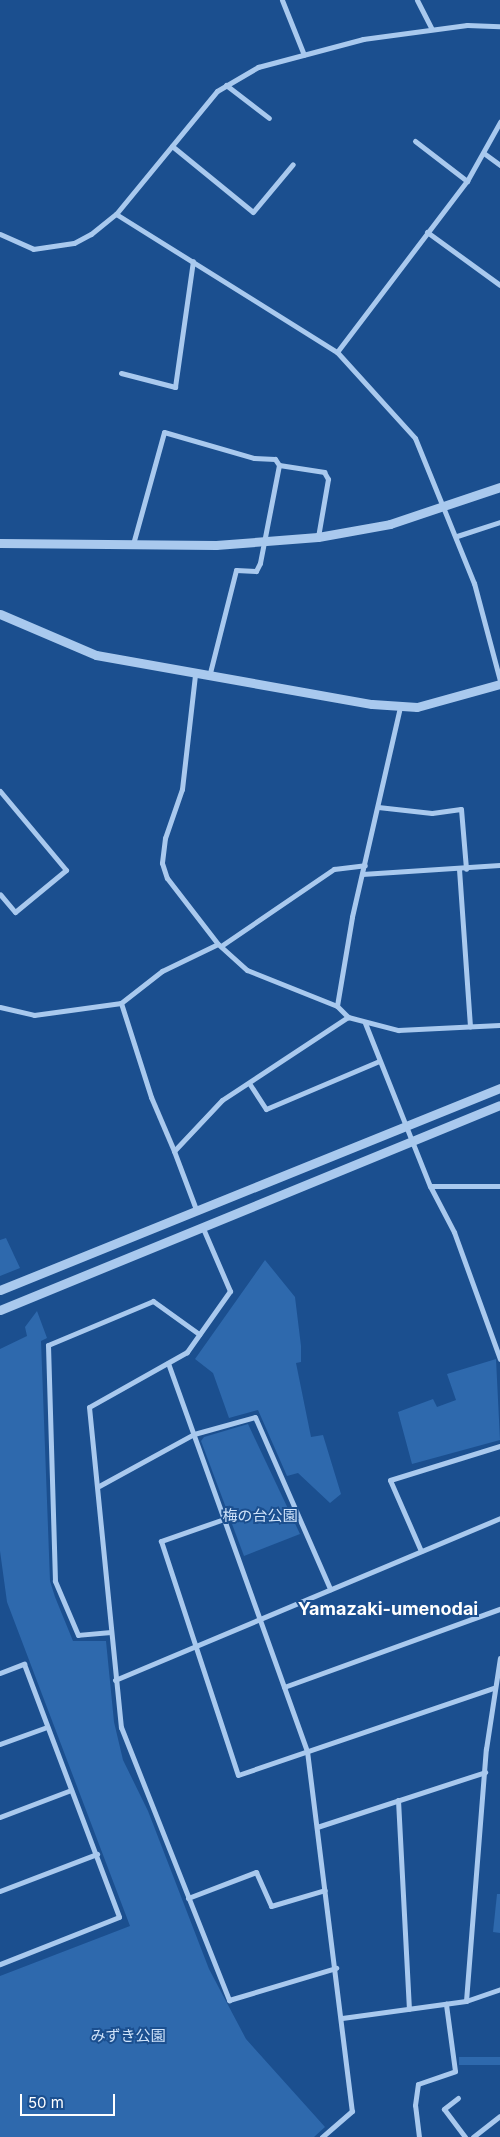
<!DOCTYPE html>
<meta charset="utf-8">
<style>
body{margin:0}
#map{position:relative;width:500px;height:2137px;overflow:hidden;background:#1b4f8f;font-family:Inter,"Noto Sans JP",sans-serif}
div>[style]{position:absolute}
.green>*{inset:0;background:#2e69ad;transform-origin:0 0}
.minor>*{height:5px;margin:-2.5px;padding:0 2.5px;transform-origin:2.5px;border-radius:2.5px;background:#a9c9ee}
.tertiary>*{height:9px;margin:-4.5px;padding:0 4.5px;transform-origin:4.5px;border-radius:4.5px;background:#a9c9ee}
span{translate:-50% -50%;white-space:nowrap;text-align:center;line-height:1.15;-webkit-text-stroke:4px #1b4f8f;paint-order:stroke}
.park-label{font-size:15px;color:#cfe3fa}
.quarter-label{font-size:18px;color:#fff;font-weight:700}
.scale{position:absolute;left:20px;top:2094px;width:95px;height:22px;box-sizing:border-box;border:2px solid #fff;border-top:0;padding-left:6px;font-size:15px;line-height:18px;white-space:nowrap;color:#fff;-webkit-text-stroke:4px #1b4f8f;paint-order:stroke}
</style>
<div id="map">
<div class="green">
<i style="clip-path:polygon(6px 1238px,20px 1268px,0 1276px,0 1240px)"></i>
<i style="clip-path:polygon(265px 1260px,295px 1297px,301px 1346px,301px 1362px,296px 1363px,311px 1437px,323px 1435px,341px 1494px,330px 1503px,298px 1473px,287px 1476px,258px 1410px,229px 1418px,213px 1373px,195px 1359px)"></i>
<i style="clip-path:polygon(37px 1311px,47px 1338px,41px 1341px,50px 1581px,55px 1597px,73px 1641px,106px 1641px,114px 1722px,123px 1760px,148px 1811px,209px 1969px,246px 2039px,325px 2127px,314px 2137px,0 2137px,0 1976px,130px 1926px,7px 1602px,0 1551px,0 1349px,27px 1336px,25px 1327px)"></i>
<i style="clip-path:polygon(496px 1359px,500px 1440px,412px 1464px,398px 1412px,433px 1399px,437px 1407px,456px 1400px,447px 1374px)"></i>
<i style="clip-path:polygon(248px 1424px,300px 1534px,244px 1556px,201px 1441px,204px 1437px)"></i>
<i style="clip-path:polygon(497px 1894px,500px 1894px,500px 1933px,493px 1932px)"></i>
<i style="left:500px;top:2057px;width:8px;height:41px;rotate:90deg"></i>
</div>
<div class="minor">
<i style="left:282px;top:0;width:59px;rotate:68.2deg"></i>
<i style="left:417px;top:0;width:31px;rotate:63deg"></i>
<i style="left:226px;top:85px;width:54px;rotate:37.5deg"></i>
<i style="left:415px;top:141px;width:66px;rotate:37.6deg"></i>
<i style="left:172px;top:146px;width:104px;rotate:39.2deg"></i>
<i style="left:253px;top:212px;width:62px;rotate:-50.2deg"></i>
<i style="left:485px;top:154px;width:19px;rotate:36deg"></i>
<i style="left:116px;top:214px;width:261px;rotate:32deg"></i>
<i style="left:337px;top:352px;width:116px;rotate:47.8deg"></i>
<i style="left:415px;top:438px;width:157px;rotate:67.9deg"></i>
<i style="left:474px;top:583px;width:101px;rotate:75.1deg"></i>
<i style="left:427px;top:232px;width:90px;rotate:36deg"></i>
<i style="left:0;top:234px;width:36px;rotate:24deg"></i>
<i style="left:33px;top:249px;width:41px;rotate:-8.3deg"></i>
<i style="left:74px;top:243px;width:19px;rotate:-28deg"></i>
<i style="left:91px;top:234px;width:32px;rotate:-39deg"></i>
<i style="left:116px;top:214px;width:159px;rotate:-50.6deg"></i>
<i style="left:217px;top:91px;width:48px;rotate:-30.3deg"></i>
<i style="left:258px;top:67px;width:109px;rotate:-14.9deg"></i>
<i style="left:363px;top:39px;width:105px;rotate:-7.7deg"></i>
<i style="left:467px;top:25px;width:33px;rotate:2deg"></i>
<i style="left:337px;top:352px;width:215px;rotate:-52.8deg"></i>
<i style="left:467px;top:181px;width:68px;rotate:-60.8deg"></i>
<i style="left:121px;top:373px;width:56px;rotate:14.5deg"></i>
<i style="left:175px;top:387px;width:127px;rotate:-81.9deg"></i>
<i style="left:279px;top:465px;width:46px;rotate:8.8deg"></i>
<i style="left:324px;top:472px;width:8px;rotate:60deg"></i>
<i style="left:328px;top:479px;width:59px;rotate:99.8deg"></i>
<i style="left:457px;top:536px;width:45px;rotate:-18deg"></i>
<i style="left:133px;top:544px;width:116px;rotate:-74.5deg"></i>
<i style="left:164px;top:432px;width:94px;rotate:16.1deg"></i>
<i style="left:254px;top:458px;width:21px;rotate:3deg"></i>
<i style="left:275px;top:459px;width:7px;rotate:56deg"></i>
<i style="left:279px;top:465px;width:100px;rotate:101deg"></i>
<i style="left:260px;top:563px;width:9px;rotate:117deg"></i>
<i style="left:256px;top:571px;width:20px;rotate:-177deg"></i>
<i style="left:236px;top:570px;width:110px;rotate:104.2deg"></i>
<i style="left:195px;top:675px;width:115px;rotate:96.5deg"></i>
<i style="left:182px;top:789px;width:52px;rotate:109.1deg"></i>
<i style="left:165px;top:838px;width:25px;rotate:97deg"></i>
<i style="left:162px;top:863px;width:16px;rotate:72deg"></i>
<i style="left:167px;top:878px;width:83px;rotate:52.3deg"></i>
<i style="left:218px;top:944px;width:39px;rotate:42deg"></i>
<i style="left:247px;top:970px;width:97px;rotate:21.8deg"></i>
<i style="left:400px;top:707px;width:215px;rotate:102.9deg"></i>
<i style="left:352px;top:917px;width:90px;rotate:99.6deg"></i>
<i style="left:337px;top:1006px;width:16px;rotate:45deg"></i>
<i style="left:348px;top:1017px;width:52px;rotate:14.6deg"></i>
<i style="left:398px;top:1030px;width:102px;rotate:-2.8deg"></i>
<i style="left:0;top:791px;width:103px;rotate:50.1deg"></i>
<i style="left:66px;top:870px;width:66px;rotate:140.5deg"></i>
<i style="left:15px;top:912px;width:23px;rotate:-130deg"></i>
<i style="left:378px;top:807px;width:54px;rotate:6.3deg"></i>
<i style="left:432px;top:813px;width:29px;rotate:-8deg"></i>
<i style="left:461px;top:809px;width:60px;rotate:85.2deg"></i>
<i style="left:459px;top:869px;width:158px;rotate:86deg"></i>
<i style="left:362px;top:874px;width:138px;rotate:-3.7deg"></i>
<i style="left:221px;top:946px;width:137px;rotate:-34.3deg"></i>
<i style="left:334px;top:869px;width:31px;rotate:-7deg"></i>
<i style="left:121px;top:1003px;width:99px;rotate:72.3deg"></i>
<i style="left:151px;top:1097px;width:59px;rotate:66.9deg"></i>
<i style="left:0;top:1007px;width:35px;rotate:13deg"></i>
<i style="left:34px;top:1015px;width:88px;rotate:-7.9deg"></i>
<i style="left:121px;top:1003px;width:52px;rotate:-38deg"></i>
<i style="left:162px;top:971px;width:62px;rotate:-25.7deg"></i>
<i style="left:365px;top:1023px;width:175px;rotate:68.3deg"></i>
<i style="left:430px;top:1186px;width:52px;rotate:62.4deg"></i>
<i style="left:454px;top:1232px;width:135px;rotate:70.1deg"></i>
<i style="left:249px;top:1083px;width:31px;rotate:57deg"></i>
<i style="left:266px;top:1109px;width:123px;rotate:-23deg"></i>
<i style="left:430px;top:1186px;width:70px"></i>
<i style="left:197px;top:1212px;width:65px;rotate:-110.7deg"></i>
<i style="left:174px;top:1151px;width:70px;rotate:-46.7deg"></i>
<i style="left:222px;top:1100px;width:151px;rotate:-33.4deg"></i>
<i style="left:202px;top:1226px;width:71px;rotate:66.7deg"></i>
<i style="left:230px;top:1291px;width:75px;rotate:125.2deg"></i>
<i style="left:187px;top:1352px;width:112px;rotate:150.7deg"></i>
<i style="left:89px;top:1407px;width:322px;rotate:84.3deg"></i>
<i style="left:121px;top:1727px;width:294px;rotate:68.4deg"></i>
<i style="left:229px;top:2000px;width:112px;rotate:-16.7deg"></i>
<i style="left:168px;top:1363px;width:412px;rotate:70.3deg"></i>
<i style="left:307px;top:1751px;width:363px;rotate:82.9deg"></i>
<i style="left:352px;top:2111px;width:40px;rotate:139deg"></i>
<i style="left:99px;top:1486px;width:108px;rotate:-28.7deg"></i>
<i style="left:194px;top:1434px;width:63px;rotate:-15.6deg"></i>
<i style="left:255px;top:1417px;width:188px;rotate:66.4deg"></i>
<i style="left:224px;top:1519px;width:67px;rotate:160.8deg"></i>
<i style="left:161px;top:1541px;width:246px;rotate:71.8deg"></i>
<i style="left:238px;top:1775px;width:270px;rotate:-18.8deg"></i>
<i style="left:421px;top:1551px;width:77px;rotate:-113.6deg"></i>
<i style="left:390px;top:1480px;width:115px;rotate:-17.2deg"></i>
<i style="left:111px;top:1632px;width:33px;rotate:175deg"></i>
<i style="left:78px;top:1635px;width:59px;rotate:-113.1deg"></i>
<i style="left:55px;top:1581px;width:236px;rotate:-91.7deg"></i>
<i style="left:48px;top:1345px;width:114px;rotate:-22.7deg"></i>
<i style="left:153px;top:1301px;width:57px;rotate:35.7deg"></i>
<i style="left:0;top:1673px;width:26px;rotate:-21deg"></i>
<i style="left:24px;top:1664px;width:270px;rotate:69.4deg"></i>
<i style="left:119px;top:1917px;width:128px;rotate:158.4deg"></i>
<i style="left:115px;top:1680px;width:418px;rotate:-22.8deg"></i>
<i style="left:284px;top:1687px;width:230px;rotate:-19.9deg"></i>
<i style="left:0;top:1744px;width:50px;rotate:-19.9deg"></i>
<i style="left:398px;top:1800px;width:209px;rotate:87deg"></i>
<i style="left:0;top:1817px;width:76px;rotate:-20.8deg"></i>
<i style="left:317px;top:1827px;width:177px;rotate:-18.1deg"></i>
<i style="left:0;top:1891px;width:104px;rotate:-20.9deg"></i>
<i style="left:188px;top:1898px;width:73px;rotate:-20.9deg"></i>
<i style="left:256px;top:1872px;width:37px;rotate:66deg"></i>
<i style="left:271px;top:1906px;width:56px;rotate:-16.5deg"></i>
<i style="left:466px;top:2001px;width:253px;rotate:-85.5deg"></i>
<i style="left:486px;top:1749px;width:92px;rotate:-81.3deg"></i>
<i style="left:342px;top:2018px;width:125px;rotate:-7.8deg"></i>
<i style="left:466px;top:2001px;width:36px;rotate:-19deg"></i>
<i style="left:458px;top:2098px;width:18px;rotate:142deg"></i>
<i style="left:444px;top:2109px;width:35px;rotate:53deg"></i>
<i style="left:419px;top:2137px;width:32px;rotate:-97deg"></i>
<i style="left:415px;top:2105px;width:21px;rotate:-82deg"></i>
<i style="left:418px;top:2084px;width:39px;rotate:-19deg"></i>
<i style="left:455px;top:2071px;width:68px;rotate:-97.7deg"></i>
<i style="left:473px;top:2137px;width:34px;rotate:-38deg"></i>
</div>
<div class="tertiary">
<i style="left:0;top:543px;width:216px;rotate:0.5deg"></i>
<i style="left:216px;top:545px;width:102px;rotate:-4.5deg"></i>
<i style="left:318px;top:537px;width:73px;rotate:-10.2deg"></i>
<i style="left:390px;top:524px;width:116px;rotate:-18.6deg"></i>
<i style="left:0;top:614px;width:104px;rotate:23.1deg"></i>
<i style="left:96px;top:655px;width:280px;rotate:10.1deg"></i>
<i style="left:372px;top:704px;width:45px;rotate:3.8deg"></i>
<i style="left:417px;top:707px;width:86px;rotate:-15.5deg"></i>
<i style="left:0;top:1290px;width:539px;rotate:-22deg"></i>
<i style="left:0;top:1310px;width:540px;rotate:-22.29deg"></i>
</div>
<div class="park-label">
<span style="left:260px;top:1516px">梅の台公園</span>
<span style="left:128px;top:2036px">みずき公園</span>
</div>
<div class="quarter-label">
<span style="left:388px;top:1609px">Yamazaki-umenodai</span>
</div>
<div class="scale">50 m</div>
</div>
